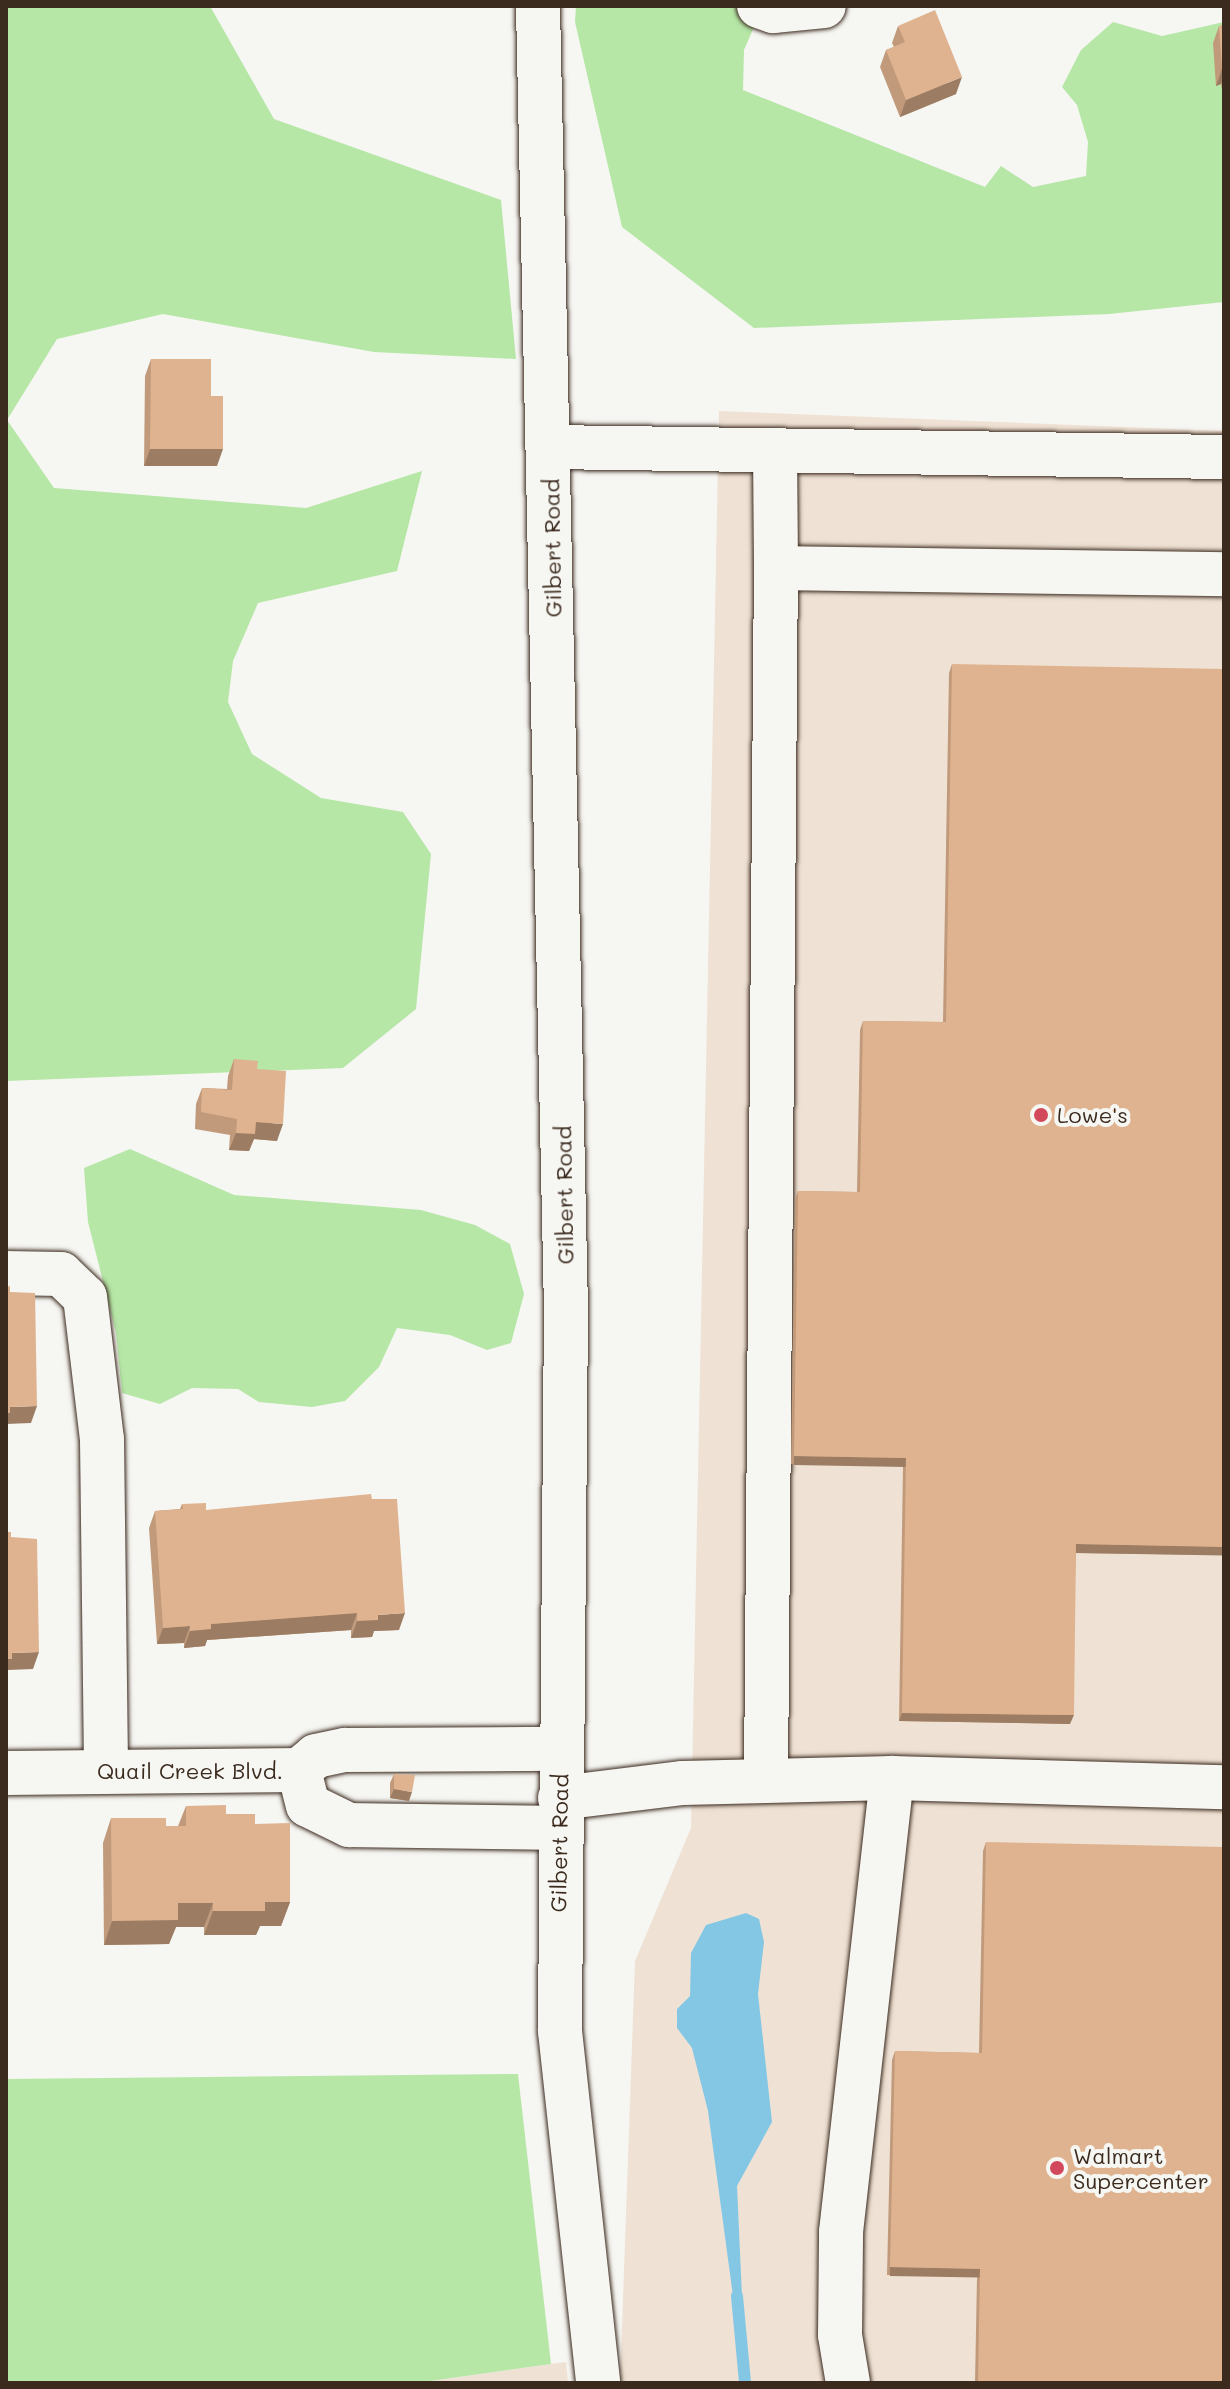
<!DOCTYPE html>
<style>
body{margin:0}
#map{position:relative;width:1230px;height:2389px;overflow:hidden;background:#f6f6f2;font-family:Mali,sans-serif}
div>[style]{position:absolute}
.built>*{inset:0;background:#efe2d4}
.green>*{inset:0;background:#b6e7a7}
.water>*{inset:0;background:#84c7e5}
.stream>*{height:12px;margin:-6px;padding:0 6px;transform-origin:6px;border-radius:6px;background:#84c7e5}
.roads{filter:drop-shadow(0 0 2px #3b2a1e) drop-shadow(0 0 2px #3b2a1e)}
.minor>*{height:44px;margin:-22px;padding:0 22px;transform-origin:22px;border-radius:22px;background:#f6f6f2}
.wall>*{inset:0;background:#c09a7b}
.shaded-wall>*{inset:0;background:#9c7d64;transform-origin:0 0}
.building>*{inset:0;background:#dfb38f}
.dots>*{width:22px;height:22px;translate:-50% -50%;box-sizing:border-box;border:4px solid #f6f6f2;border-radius:50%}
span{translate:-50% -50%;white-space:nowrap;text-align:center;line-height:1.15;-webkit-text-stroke:8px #f6f6f2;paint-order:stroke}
.street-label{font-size:22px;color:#3b2a1e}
.poi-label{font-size:22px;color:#3b2a1e}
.left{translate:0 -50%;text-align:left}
.frame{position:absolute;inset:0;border:8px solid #3b2a1e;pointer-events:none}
</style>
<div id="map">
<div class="built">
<i style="clip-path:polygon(719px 411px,1224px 431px,1224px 2383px,620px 2383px,635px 1961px,691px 1828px)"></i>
<i style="clip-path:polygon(566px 2362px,568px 2383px,416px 2383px,551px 2364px)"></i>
</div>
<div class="green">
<i style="clip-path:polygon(6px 6px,210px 6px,274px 119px,501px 200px,516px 359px,374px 352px,163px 314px,57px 339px,7px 420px,54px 488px,306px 508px,422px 471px,397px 571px,258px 603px,233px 661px,228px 702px,252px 754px,321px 798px,403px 812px,431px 854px,416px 1009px,343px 1068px,6px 1081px)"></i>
<i style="clip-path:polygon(576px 6px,763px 6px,744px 50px,743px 90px,985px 187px,1001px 166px,1033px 187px,1086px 176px,1088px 142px,1077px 105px,1062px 87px,1081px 50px,1113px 22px,1162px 36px,1224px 22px,1224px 302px,1109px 314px,754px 328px,622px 227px,575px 22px)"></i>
<i style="clip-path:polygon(130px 1149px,234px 1195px,421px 1210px,475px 1225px,510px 1244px,524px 1294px,511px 1343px,487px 1350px,450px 1335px,397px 1328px,379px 1367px,345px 1401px,312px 1407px,259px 1402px,238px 1389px,192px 1388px,160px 1404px,122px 1393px,116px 1333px,88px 1222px,84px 1168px)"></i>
<i style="clip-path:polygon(518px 2074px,551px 2364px,416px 2383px,6px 2383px,6px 2079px)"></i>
</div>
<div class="water">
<i style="clip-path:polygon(746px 1913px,759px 1919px,764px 1942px,758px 1994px,772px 2122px,737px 2186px,742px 2296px,733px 2296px,708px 2111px,692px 2048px,677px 2028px,677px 2009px,690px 1996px,691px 1953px,706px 1925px)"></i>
</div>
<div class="stream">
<i style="left:737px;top:2296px;width:87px;rotate:84.7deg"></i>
</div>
<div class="roads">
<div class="minor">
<i style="left:538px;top:6px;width:1303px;rotate:88.77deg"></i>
<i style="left:566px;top:1309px;width:722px;rotate:90.48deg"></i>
<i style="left:560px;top:2031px;width:354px;rotate:83.8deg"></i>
<i style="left:759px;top:6px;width:15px;rotate:20deg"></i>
<i style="left:773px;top:11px;width:51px;rotate:-5.6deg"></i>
<i style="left:550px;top:447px;width:674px;rotate:0.85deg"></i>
<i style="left:775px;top:450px;width:118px;rotate:89.5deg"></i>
<i style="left:776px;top:568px;width:448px;rotate:0.8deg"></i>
<i style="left:6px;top:1273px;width:55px;rotate:1deg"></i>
<i style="left:61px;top:1274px;width:33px;rotate:44deg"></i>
<i style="left:85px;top:1297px;width:143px;rotate:83.2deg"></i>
<i style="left:102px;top:1439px;width:332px;rotate:89.3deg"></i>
<i style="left:299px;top:1770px;width:36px;rotate:76deg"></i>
<i style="left:308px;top:1805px;width:46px;rotate:26deg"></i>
<i style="left:349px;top:1825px;width:211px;rotate:0.8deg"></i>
<i style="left:6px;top:1773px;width:293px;rotate:-0.6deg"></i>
<i style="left:299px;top:1770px;width:22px;rotate:-39deg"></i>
<i style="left:316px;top:1756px;width:30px;rotate:-12deg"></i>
<i style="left:345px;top:1750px;width:216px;rotate:-0.3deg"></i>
<i style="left:766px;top:1780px;width:1212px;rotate:-89.53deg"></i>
<i style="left:560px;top:1798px;width:124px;rotate:-7deg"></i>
<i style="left:683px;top:1783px;width:209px;rotate:-1.4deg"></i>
<i style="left:892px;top:1778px;width:332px;rotate:1.6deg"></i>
<i style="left:848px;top:2383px;width:49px;rotate:-99.5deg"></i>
<i style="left:840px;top:2335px;width:103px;rotate:-89.4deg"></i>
<i style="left:841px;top:2232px;width:457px;rotate:-83.6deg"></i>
</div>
</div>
<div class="wall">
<i style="clip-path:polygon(1224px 25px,1224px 101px,1221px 84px,1216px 86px,1213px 43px,1219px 26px)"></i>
<i style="clip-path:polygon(898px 26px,956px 94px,900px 117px,880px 67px,886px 50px,894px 47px,892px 43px)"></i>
<i style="clip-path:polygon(151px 359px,211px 396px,217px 466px,144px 466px,145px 376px)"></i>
<i style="clip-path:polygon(952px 664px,1224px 1555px,1076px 1553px,1070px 1724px,899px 1721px,903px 1466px,791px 1464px,795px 1199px,798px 1191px,857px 1192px,860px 1030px,863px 1021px,943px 1022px,949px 673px)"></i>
<i style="clip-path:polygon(234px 1059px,257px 1069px,277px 1141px,254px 1139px,249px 1151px,229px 1150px,230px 1135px,195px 1129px,196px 1104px,202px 1088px,227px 1089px,228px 1076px)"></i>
<i style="clip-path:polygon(182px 1504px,206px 1510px,399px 1630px,374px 1631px,372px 1637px,351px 1638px,351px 1630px,207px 1640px,205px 1646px,184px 1648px,184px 1643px,157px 1644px,149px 1528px,155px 1511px,180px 1509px)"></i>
<i style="clip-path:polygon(394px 1774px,409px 1801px,390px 1798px,390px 1783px)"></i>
<i style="clip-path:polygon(186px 1806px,226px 1814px,255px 1824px,290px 1902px,281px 1926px,260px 1926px,256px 1935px,204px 1935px,204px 1927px,176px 1927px,169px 1944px,104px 1945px,103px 1843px,111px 1818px,166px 1826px,178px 1826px)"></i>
<i style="clip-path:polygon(986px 1842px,1224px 2383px,975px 2383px,977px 2277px,887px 2275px,892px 2060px,895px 2051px,979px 2053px,983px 1851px)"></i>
</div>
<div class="shaded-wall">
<i style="clip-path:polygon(1224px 68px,1224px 75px,1221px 84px,1216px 86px,1222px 69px)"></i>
<i style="clip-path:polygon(962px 77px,956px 94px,900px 117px,906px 100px)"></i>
<i style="clip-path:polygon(150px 449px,223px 449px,217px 466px,144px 466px)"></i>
<i style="clip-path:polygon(256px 1122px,283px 1124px,277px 1141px,254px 1139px,249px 1151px,229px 1150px,236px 1133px)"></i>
<i style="clip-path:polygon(37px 1406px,31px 1423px,6px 1424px,6px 1413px,10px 1407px)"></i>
<i style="left:794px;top:1456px;width:112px;height:9px;rotate:1deg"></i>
<i style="left:1076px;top:1544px;width:148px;height:9px;rotate:1deg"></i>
<i style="clip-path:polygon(357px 1613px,351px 1630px,207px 1640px,205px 1646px,184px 1648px,190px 1631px,211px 1624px)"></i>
<i style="clip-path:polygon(405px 1613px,399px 1630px,374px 1631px,372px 1637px,351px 1638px,357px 1621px,378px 1615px)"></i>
<i style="clip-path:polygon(190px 1626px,184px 1643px,157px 1644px,163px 1628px)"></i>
<i style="clip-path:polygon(39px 1652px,33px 1669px,8px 1670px,6px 1675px,6px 1659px,12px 1653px)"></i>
<i style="clip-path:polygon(902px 1713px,1074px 1715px,1070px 1724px,899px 1721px)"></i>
<i style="clip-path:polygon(394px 1789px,412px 1792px,409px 1801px,390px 1798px)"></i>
<i style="clip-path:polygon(265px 1902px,290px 1902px,281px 1926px,260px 1926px,256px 1935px,204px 1935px,213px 1911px)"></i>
<i style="clip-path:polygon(178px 1903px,213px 1903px,204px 1927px,176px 1927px,169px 1944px,104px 1945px,112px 1921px)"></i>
<i style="left:890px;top:2267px;width:90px;height:9px;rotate:1deg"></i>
</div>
<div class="building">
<i style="clip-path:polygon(935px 10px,962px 77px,906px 100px,886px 50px,905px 42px,898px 26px)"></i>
<i style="clip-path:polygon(1224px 25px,1224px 68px,1222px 69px,1219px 26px)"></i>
<i style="clip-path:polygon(151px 359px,211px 359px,211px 396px,223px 396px,223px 449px,150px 449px)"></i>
<i style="clip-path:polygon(952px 664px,1224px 669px,1224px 1547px,1076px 1544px,1074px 1715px,902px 1713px,906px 1458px,794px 1456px,798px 1191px,860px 1192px,863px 1021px,946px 1022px)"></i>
<i style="clip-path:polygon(234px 1059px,258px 1061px,257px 1069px,286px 1071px,283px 1124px,256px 1122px,255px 1134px,236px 1133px,237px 1119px,201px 1112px,202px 1088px,232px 1090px)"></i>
<i style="clip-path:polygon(10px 1286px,10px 1292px,35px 1293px,37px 1406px,10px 1407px,10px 1413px,6px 1413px,6px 1287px)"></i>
<i style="clip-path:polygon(371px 1494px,372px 1499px,397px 1499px,405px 1613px,378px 1615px,378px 1620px,357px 1621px,357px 1613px,211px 1624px,211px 1629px,190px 1631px,190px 1626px,163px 1628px,155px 1511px,183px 1509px,182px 1504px,206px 1503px,206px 1510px)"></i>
<i style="clip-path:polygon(6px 1532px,11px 1532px,11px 1537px,37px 1539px,39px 1652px,12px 1653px,12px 1659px,6px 1659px)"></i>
<i style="clip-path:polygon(394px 1774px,415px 1775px,412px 1792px,394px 1789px)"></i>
<i style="clip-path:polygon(226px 1805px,226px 1814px,255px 1814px,255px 1824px,290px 1823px,290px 1902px,265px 1902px,265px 1911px,213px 1911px,213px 1903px,178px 1903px,178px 1920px,112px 1921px,111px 1818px,166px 1818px,166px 1826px,186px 1826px,186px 1806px)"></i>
<i style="clip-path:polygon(986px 1842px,1224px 1847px,1224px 2383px,978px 2383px,980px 2269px,890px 2267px,895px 2051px,982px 2053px)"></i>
</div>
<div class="dots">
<i style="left:1041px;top:1115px;background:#d1495b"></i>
<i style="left:1057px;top:2168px;background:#d1495b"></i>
</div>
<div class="street-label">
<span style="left:552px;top:548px;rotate:-91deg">Gilbert Road</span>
<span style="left:564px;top:1195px;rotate:-91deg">Gilbert Road</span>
<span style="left:190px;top:1771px">Quail Creek Blvd.</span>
<span style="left:559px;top:1843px;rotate:-89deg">Gilbert Road</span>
</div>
<div class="poi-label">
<span class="left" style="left:1057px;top:1115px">Lowe's</span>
<span class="left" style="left:1073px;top:2168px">Walmart<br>Supercenter</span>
</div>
<div class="frame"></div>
</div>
